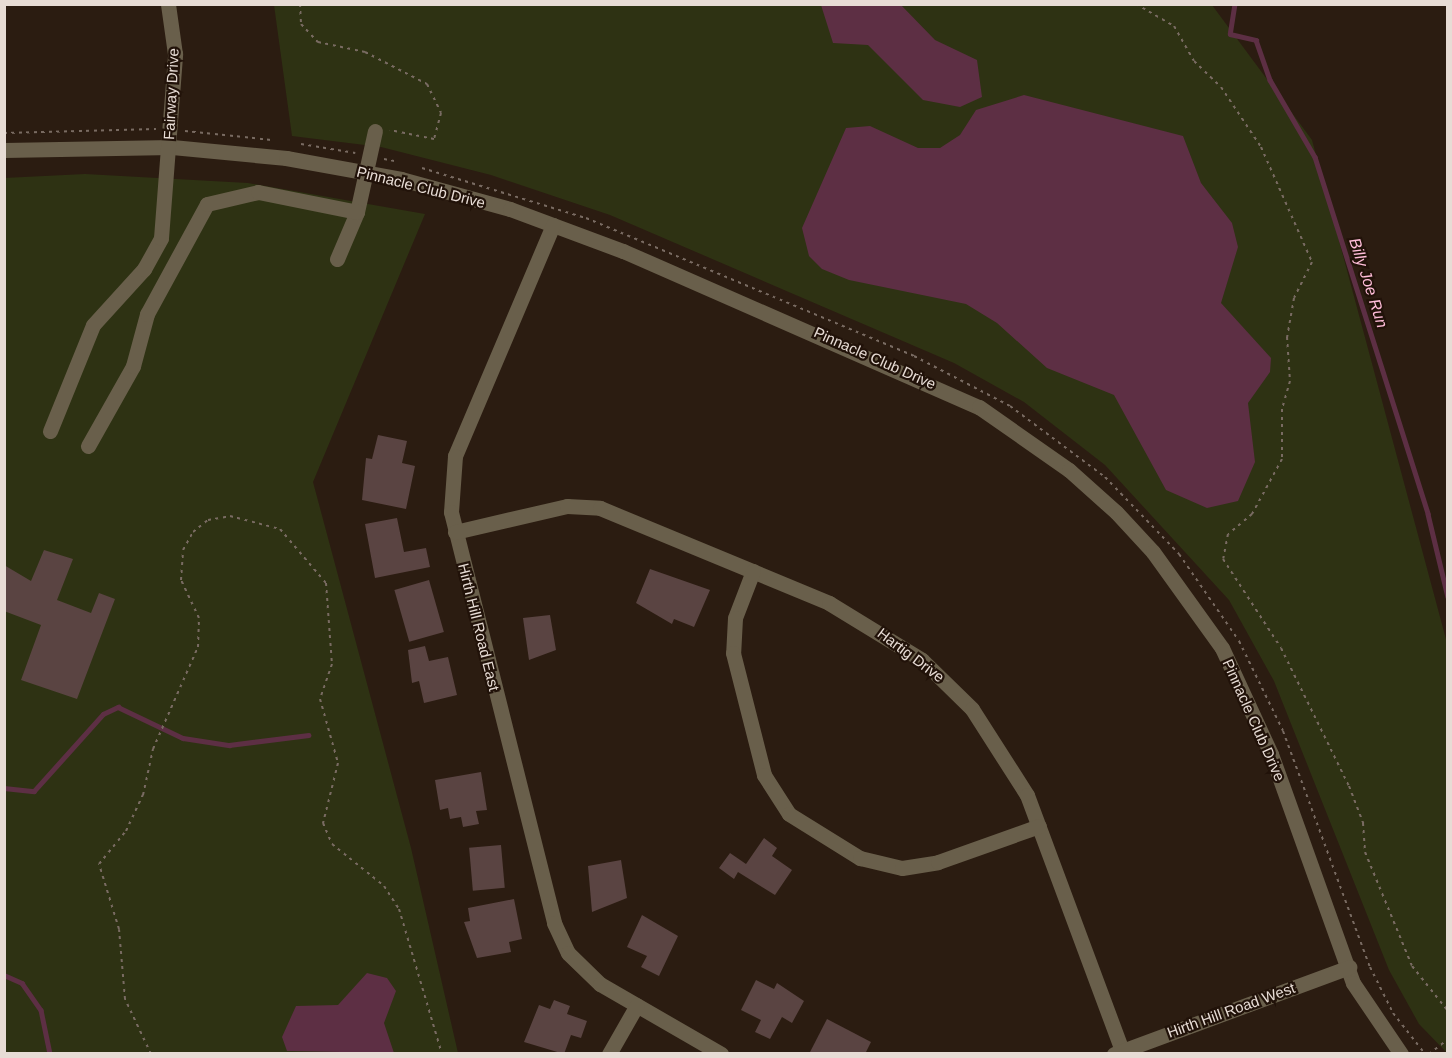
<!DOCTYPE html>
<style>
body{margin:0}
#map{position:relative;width:1452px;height:1058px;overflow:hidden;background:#2b1c11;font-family:Arial,sans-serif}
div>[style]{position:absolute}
.green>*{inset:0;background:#2e3213}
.water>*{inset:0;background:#5d2f44}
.stream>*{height:4.5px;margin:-2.25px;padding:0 2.25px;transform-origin:2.25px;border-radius:2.25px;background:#5d2f44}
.building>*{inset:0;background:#5a4442;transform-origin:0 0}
.path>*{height:2px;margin-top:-1px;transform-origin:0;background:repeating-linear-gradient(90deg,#796b62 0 3px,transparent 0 7.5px)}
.minor>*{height:15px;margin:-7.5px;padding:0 7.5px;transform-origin:7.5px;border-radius:7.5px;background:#695f4b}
span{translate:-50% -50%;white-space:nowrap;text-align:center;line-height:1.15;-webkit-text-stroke:4.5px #211209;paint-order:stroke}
.street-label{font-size:15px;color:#e7dcd5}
.water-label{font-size:16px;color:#ffbdd9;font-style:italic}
.frame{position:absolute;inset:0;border:6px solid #e7dcd5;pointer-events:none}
</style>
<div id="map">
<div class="green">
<i style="clip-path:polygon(274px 5px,1212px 5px,1312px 140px,1447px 643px,1447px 1053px,1419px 1024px,1389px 970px,1274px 681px,1229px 600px,1105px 465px,1024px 402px,954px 363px,610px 215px,491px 175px,381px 147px,292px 136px)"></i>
<i style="clip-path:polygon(85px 174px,248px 183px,425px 214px,313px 482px,411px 848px,458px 1053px,5px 1053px,4px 178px)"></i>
</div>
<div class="water">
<i style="clip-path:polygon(821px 5px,901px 5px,935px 40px,977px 60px,982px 97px,960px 107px,923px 100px,868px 45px,833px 43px)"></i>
<i style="clip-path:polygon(1024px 95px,1183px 136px,1201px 183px,1232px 223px,1238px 247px,1221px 303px,1271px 358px,1270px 372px,1248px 403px,1255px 462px,1238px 501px,1207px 508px,1166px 490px,1114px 395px,1047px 368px,997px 323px,966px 304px,849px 280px,822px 269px,809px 256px,802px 228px,846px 128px,870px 126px,918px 148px,940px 148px,960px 135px,976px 110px)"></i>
<i style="clip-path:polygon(367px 973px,387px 978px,396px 991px,384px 1023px,394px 1053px,287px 1051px,282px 1037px,296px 1006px,338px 1005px)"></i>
</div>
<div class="stream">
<i style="left:1235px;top:4px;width:30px;rotate:99deg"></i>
<i style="left:1230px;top:34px;width:27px;rotate:13deg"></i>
<i style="left:1256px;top:40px;width:42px;rotate:70.7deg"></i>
<i style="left:1270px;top:80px;width:89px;rotate:59.7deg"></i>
<i style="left:1315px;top:157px;width:374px;rotate:72.4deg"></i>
<i style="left:1428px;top:514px;width:85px;rotate:76.5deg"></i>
<i style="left:4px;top:788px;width:30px;rotate:6deg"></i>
<i style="left:34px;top:791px;width:103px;rotate:-48.1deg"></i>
<i style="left:103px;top:714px;width:17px;rotate:-25deg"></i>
<i style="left:118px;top:707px;width:72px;rotate:25.5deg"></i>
<i style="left:183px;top:738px;width:47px;rotate:8.7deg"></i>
<i style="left:229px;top:745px;width:80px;rotate:-7.2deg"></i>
<i style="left:4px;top:975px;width:20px;rotate:24deg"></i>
<i style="left:22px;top:983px;width:33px;rotate:55deg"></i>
<i style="left:41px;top:1010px;width:45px;rotate:78.4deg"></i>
</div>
<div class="building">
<i style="clip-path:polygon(378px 435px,407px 441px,402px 463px,415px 466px,406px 509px,362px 500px,366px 458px,372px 459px)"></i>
<i style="clip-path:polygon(397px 518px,404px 552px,426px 548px,430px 567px,375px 578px,365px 524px)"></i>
<i style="clip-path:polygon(44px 550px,73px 559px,57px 600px,91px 613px,99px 593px,115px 599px,77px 699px,21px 680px,41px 625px,4px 611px,4px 565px,31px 581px)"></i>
<i style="clip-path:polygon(650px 569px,710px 590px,694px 627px,674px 619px,672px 624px,636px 603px)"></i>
<i style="left:429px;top:580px;width:54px;height:36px;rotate:74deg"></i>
<i style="clip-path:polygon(550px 615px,556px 650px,529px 660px,523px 618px)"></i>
<i style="clip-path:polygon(425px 646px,429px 661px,448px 657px,457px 695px,424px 703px,419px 681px,412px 683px,408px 650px)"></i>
<i style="clip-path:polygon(481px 772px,487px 810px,476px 811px,479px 824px,463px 827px,461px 817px,450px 819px,448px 808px,440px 810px,435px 780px)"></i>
<i style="clip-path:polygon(764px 838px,777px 848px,772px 856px,792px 870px,775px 895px,738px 872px,734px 879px,719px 868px,730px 853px,746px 864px)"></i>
<i style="left:501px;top:845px;width:43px;height:32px;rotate:85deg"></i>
<i style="clip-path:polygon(621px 860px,627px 898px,592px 912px,588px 866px)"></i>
<i style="clip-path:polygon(514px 899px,522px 939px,509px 942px,511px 952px,477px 958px,464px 922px,470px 921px,468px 908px)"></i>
<i style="clip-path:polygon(642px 915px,678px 936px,659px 976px,641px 967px,647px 956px,627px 947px)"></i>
<i style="clip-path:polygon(756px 980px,774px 989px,777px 983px,804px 1001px,792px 1023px,782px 1017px,770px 1039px,755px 1032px,761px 1020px,741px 1010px)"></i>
<i style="clip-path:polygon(554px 1000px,570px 1006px,567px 1014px,587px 1021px,581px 1038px,571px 1035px,564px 1054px,524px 1042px,539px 1005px,550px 1009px)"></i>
<i style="clip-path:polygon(827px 1019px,871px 1042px,865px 1054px,809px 1054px)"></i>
</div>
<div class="path">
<i style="left:300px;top:4px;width:20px;rotate:87deg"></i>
<i style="left:301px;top:24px;width:25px;rotate:47deg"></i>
<i style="left:318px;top:42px;width:48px;rotate:12deg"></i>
<i style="left:365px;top:52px;width:70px;rotate:27.3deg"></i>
<i style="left:427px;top:84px;width:32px;rotate:64deg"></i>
<i style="left:441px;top:113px;width:27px;rotate:105deg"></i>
<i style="left:434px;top:139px;width:45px;rotate:-168.4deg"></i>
<i style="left:1136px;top:4px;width:44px;rotate:30.1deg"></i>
<i style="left:1174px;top:26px;width:40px;rotate:60.3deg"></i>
<i style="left:1194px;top:61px;width:37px;rotate:44deg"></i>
<i style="left:1221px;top:87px;width:72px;rotate:56.3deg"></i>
<i style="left:1261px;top:147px;width:126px;rotate:66.1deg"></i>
<i style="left:1312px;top:262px;width:40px;rotate:116.6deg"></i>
<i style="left:1294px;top:298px;width:40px;rotate:100deg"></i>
<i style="left:1287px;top:337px;width:44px;rotate:86.1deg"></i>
<i style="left:1290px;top:381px;width:29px;rotate:106deg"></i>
<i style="left:1282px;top:409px;width:50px;rotate:90deg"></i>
<i style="left:1282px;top:459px;width:63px;rotate:118.6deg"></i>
<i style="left:1252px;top:514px;width:31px;rotate:140deg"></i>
<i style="left:1228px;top:534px;width:25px;rotate:101deg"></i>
<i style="left:1223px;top:559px;width:106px;rotate:56.9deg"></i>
<i style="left:1281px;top:648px;width:154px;rotate:63.8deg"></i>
<i style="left:1349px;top:786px;width:40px;rotate:69deg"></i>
<i style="left:1363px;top:823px;width:29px;rotate:86deg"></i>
<i style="left:1365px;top:852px;width:123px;rotate:67.6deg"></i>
<i style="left:1412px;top:966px;width:58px;rotate:51.3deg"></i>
<i style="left:185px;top:131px;width:87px;rotate:5.9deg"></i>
<i style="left:4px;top:133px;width:152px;rotate:-1.5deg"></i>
<i style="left:301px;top:144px;width:55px;rotate:9.5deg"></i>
<i style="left:384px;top:159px;width:15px;rotate:11deg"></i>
<i style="left:422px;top:168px;width:171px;rotate:17deg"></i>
<i style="left:586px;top:218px;width:356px;rotate:22.8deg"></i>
<i style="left:914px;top:356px;width:108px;rotate:27.5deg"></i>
<i style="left:1010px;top:406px;width:119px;rotate:36.8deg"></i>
<i style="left:1105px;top:477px;width:107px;rotate:46.1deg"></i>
<i style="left:1179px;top:554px;width:106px;rotate:55.4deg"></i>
<i style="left:1239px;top:641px;width:100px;rotate:63.9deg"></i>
<i style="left:1283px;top:731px;width:252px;rotate:69.8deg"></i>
<i style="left:1370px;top:967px;width:51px;rotate:63.4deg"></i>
<i style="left:1393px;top:1013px;width:52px;rotate:52deg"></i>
<i style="left:151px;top:1054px;width:61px;rotate:-115.3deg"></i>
<i style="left:125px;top:999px;width:70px;rotate:-94.9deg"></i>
<i style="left:119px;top:929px;width:68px;rotate:-107.1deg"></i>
<i style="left:99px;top:864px;width:43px;rotate:-50.7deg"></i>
<i style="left:126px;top:831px;width:40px;rotate:-65deg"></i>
<i style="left:143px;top:795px;width:47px;rotate:-77.7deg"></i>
<i style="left:153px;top:749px;width:111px;rotate:-66.2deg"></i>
<i style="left:198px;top:647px;width:29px;rotate:-88deg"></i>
<i style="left:199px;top:618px;width:42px;rotate:-115.3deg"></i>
<i style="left:181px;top:580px;width:30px;rotate:-86deg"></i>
<i style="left:183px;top:550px;width:21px;rotate:-61deg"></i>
<i style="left:193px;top:532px;width:19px;rotate:-39deg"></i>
<i style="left:208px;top:520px;width:22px;rotate:-10deg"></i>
<i style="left:230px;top:516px;width:52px;rotate:14.6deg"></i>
<i style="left:280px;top:529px;width:71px;rotate:49.6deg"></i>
<i style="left:326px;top:583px;width:81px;rotate:85.8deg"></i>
<i style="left:332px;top:664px;width:37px;rotate:109deg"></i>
<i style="left:320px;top:699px;width:66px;rotate:74.3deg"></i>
<i style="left:338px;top:763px;width:62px;rotate:104deg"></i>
<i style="left:323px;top:823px;width:23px;rotate:67deg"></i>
<i style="left:332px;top:844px;width:67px;rotate:38.9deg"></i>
<i style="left:384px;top:886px;width:27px;rotate:57deg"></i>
<i style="left:399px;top:909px;width:151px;rotate:73.5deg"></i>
<i style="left:1429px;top:1054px;width:24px;rotate:-38deg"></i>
</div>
<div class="minor">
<i style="left:4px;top:150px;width:168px;rotate:-1deg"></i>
<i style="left:172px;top:147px;width:115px;rotate:5.5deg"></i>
<i style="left:286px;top:158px;width:117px;rotate:10.3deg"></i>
<i style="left:401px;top:179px;width:113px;rotate:15.4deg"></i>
<i style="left:510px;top:209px;width:121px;rotate:20.4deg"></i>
<i style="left:623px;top:251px;width:389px;rotate:23.7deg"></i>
<i style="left:979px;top:407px;width:110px;rotate:35deg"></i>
<i style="left:1069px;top:470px;width:63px;rotate:41.8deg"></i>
<i style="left:1116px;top:512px;width:54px;rotate:47.2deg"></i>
<i style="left:1153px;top:552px;width:118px;rotate:54.3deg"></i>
<i style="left:1222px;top:648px;width:117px;rotate:65.2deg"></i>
<i style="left:1271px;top:754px;width:243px;rotate:70.3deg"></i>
<i style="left:1353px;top:983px;width:86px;rotate:55.9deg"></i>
<i style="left:553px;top:225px;width:251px;rotate:113deg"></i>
<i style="left:455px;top:456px;width:56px;rotate:94.1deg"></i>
<i style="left:451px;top:512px;width:424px;rotate:75.9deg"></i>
<i style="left:554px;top:923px;width:33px;rotate:65deg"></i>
<i style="left:568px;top:953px;width:45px;rotate:44.1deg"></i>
<i style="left:600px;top:984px;width:140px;rotate:30deg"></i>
<i style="left:337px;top:259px;width:51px;rotate:-66.9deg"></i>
<i style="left:357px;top:212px;width:83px;rotate:-77.5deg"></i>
<i style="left:50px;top:431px;width:114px;rotate:-67.9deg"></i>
<i style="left:93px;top:325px;width:76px;rotate:-47.7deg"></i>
<i style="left:144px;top:269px;width:35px;rotate:-61deg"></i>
<i style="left:161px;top:238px;width:185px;rotate:-85.6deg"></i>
<i style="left:175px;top:54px;width:50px;rotate:-98deg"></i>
<i style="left:88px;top:446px;width:92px;rotate:-60.6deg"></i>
<i style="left:133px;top:366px;width:54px;rotate:-74.9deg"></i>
<i style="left:147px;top:314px;width:125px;rotate:-61.4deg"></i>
<i style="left:207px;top:204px;width:52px;rotate:-13.2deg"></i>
<i style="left:258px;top:192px;width:101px;rotate:11.4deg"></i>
<i style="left:455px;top:532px;width:115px;rotate:-13.1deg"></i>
<i style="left:567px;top:506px;width:33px;rotate:3deg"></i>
<i style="left:600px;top:508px;width:248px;rotate:22.5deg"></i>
<i style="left:829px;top:603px;width:109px;rotate:31.5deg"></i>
<i style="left:922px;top:660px;width:70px;rotate:44.4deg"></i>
<i style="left:972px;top:709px;width:102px;rotate:57.4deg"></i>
<i style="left:1027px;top:795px;width:273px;rotate:69.6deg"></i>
<i style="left:753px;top:571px;width:50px;rotate:111deg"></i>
<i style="left:735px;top:618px;width:35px;rotate:93deg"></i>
<i style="left:733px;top:653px;width:126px;rotate:75.7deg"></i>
<i style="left:764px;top:775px;width:46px;rotate:57.3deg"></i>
<i style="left:789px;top:814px;width:84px;rotate:31.8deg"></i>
<i style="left:860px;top:858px;width:43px;rotate:13.4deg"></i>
<i style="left:902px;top:868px;width:36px;rotate:-9deg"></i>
<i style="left:938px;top:862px;width:107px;rotate:-19.6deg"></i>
<i style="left:609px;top:1054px;width:56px;rotate:-60.3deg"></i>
<i style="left:1114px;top:1054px;width:251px;rotate:-20.3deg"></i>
</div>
<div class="street-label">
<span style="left:171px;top:94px;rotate:-87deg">Fairway Drive</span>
<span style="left:421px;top:187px;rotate:14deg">Pinnacle Club Drive</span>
<span style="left:875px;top:358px;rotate:24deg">Pinnacle Club Drive</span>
<span style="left:479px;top:627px;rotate:76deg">Hirth Hill Road East</span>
<span style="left:911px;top:655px;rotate:37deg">Hartig Drive</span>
<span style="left:1254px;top:720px;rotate:66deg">Pinnacle Club Drive</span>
<span style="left:1231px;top:1010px;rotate:-20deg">Hirth Hill Road West</span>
</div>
<div class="water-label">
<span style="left:1368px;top:283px;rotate:72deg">Billy Joe Run</span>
</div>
<div class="frame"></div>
</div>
